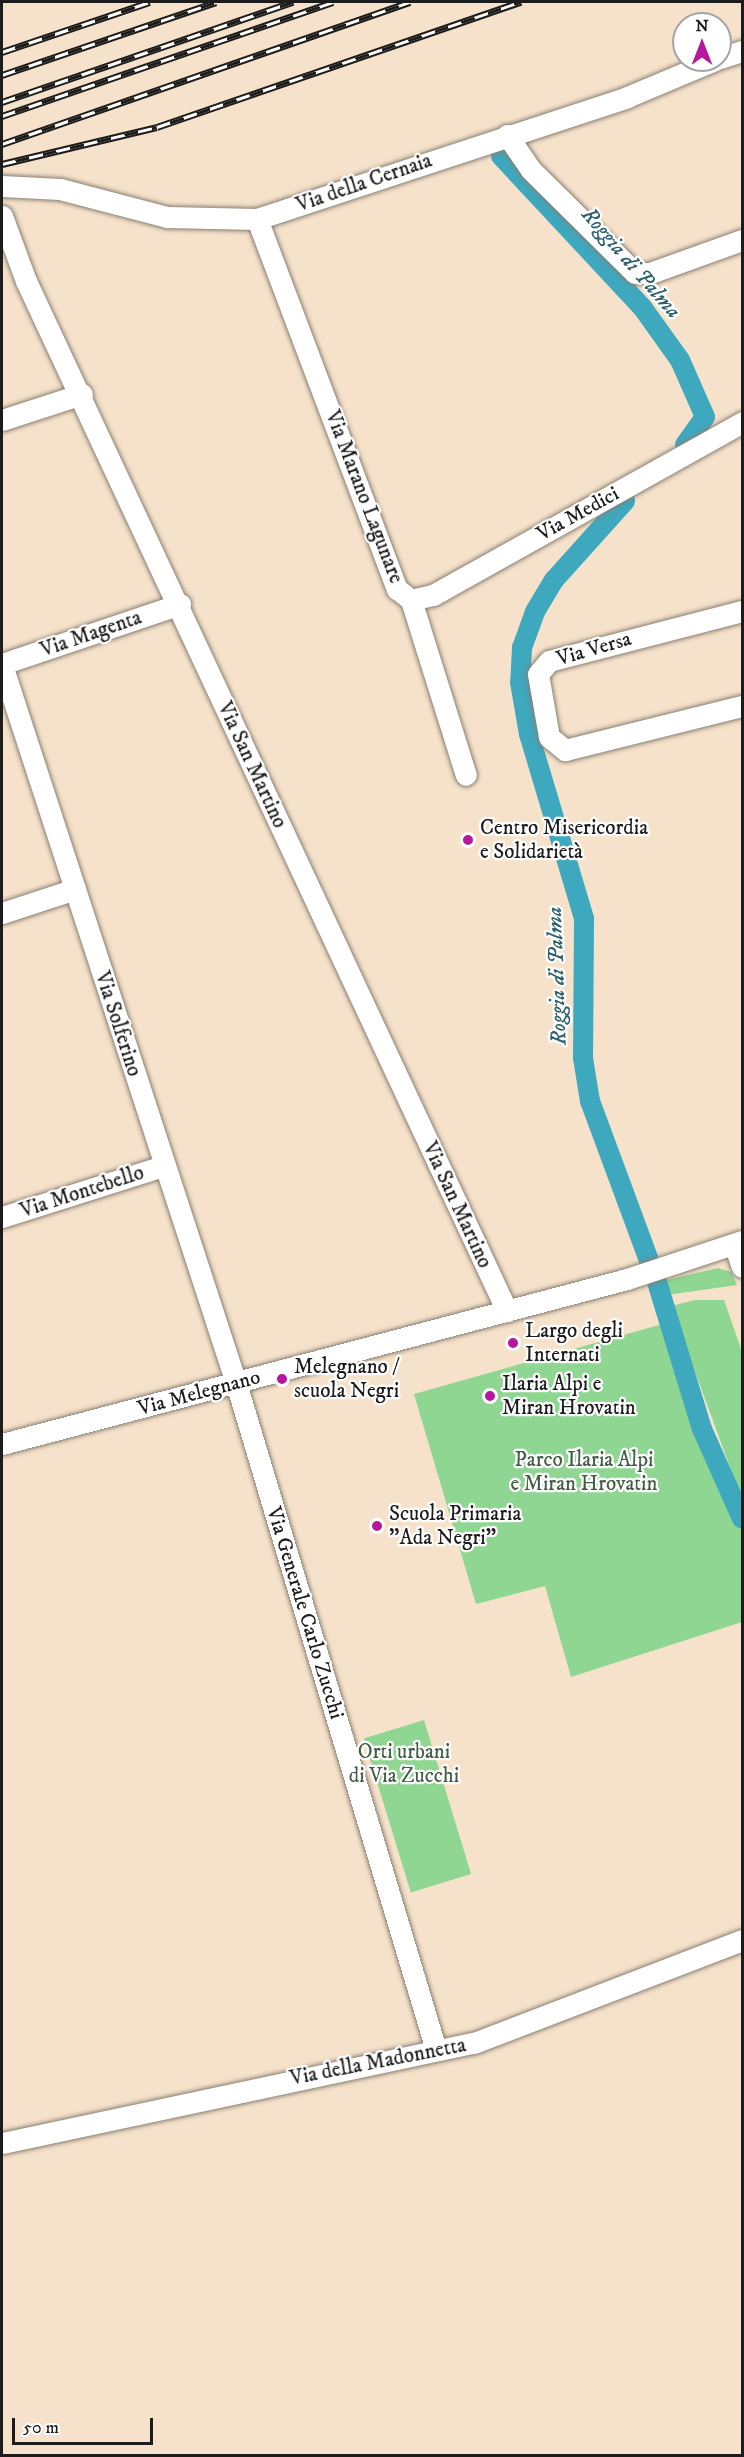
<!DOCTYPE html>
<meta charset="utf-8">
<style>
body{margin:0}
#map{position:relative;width:744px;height:2457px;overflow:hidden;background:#f6e2ca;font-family:"IM FELL DW Pica",serif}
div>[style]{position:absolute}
.green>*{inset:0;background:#8ed692;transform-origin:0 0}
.canal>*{height:20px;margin:-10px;padding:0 10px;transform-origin:10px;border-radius:10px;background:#3ea8be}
.roads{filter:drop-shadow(0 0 2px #897f73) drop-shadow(0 0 2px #897f73)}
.minor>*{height:21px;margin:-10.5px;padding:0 10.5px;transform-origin:10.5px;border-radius:10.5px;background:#fff}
.rail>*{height:7px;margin-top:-3.5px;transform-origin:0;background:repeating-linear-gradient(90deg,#fff 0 14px,#1c1c1c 0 28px);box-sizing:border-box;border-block:2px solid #1c1c1c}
.dots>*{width:16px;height:16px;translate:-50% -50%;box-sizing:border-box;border:3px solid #fff;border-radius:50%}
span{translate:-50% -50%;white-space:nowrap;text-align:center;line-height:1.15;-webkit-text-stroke:4.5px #fff;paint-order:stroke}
.street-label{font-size:21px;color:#1c1c1c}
.poi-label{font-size:21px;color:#1c1c1c}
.left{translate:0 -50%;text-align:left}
.park-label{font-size:21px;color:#445d45}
.water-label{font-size:22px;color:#2d626d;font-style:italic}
.frame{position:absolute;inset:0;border:3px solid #1c1c1c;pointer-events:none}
.north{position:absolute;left:672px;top:12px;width:60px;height:60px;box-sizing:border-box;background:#fff;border:2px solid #a4a4a4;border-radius:50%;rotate:0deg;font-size:16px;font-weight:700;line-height:24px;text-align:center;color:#1c1c1c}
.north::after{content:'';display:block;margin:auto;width:21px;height:27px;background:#b5179e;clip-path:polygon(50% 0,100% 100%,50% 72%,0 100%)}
.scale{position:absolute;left:12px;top:2418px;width:141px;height:27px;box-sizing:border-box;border:3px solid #1c1c1c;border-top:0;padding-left:8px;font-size:18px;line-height:21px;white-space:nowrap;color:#1c1c1c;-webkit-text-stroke:4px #fff;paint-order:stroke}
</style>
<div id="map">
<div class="green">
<i style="clip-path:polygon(718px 1268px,731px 1272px,737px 1285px,667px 1295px,662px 1281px)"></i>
<i style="clip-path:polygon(695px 1300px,724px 1300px,742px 1352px,742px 1500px,671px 1306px)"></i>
<i style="clip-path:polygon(666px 1323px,704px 1448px,742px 1530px,742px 1622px,571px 1677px,545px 1586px,476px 1604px,414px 1394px)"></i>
<i style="left:424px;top:1720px;width:161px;height:63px;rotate:73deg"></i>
</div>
<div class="canal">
<i style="left:501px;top:156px;width:207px;rotate:47deg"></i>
<i style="left:642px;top:307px;width:65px;rotate:54.4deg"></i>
<i style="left:680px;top:360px;width:62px;rotate:66.3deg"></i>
<i style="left:705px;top:417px;width:34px;rotate:126deg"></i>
<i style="left:625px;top:501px;width:106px;rotate:131.9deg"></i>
<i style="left:554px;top:580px;width:37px;rotate:121deg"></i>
<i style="left:535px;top:612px;width:38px;rotate:110deg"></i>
<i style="left:522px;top:648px;width:34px;rotate:93deg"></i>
<i style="left:520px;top:682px;width:53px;rotate:80.2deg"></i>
<i style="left:529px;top:734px;width:193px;rotate:73.4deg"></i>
<i style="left:584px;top:919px;width:139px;rotate:90.4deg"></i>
<i style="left:583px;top:1058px;width:44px;rotate:80.8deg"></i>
<i style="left:590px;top:1101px;width:176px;rotate:69.7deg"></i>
<i style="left:657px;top:1282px;width:154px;rotate:73deg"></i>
<i style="left:702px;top:1429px;width:98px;rotate:66deg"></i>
</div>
<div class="roads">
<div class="minor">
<i style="left:720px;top:58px;width:23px;rotate:-18deg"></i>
<i style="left:507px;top:135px;width:42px;rotate:55.6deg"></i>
<i style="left:531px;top:170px;width:146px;rotate:44.7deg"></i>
<i style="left:635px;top:273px;width:15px"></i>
<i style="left:650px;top:273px;width:98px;rotate:-19.7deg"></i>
<i style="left:2px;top:186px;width:58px;rotate:3deg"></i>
<i style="left:60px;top:189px;width:111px;rotate:14.7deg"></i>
<i style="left:167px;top:217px;width:90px;rotate:1.3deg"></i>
<i style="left:257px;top:219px;width:390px;rotate:-18.2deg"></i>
<i style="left:627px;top:97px;width:95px;rotate:-22.8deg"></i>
<i style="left:2px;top:216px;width:69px;rotate:69.7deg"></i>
<i style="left:26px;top:281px;width:1137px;rotate:64.97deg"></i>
<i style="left:257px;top:219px;width:396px;rotate:69.3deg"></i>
<i style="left:397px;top:589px;width:18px;rotate:38deg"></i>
<i style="left:411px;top:600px;width:183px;rotate:72.6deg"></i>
<i style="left:2px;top:420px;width:84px;rotate:-18deg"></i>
<i style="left:411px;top:600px;width:23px;rotate:-13deg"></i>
<i style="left:433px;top:595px;width:354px;rotate:-29.2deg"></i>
<i style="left:742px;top:611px;width:199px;rotate:165.5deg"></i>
<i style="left:549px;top:661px;width:17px;rotate:130deg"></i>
<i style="left:538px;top:674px;width:64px;rotate:80.1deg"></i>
<i style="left:549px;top:737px;width:21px;rotate:39deg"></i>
<i style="left:565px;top:750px;width:182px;rotate:-14deg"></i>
<i style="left:2px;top:664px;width:188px;rotate:-18.6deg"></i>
<i style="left:2px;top:665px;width:755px;rotate:71.95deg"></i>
<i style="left:236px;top:1383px;width:696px;rotate:73.31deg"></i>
<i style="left:2px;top:913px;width:77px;rotate:-18.2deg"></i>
<i style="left:2px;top:1217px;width:169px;rotate:-17.6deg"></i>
<i style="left:734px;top:1244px;width:24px;rotate:71deg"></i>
<i style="left:2px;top:1444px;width:646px;rotate:-14.79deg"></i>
<i style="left:627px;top:1279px;width:121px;rotate:-18.3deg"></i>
<i style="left:2px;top:2143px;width:482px;rotate:-12deg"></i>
<i style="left:474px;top:2043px;width:287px;rotate:-21deg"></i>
</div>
</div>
<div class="rail">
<i style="left:2px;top:52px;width:156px;rotate:-18.7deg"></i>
<i style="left:2px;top:75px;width:226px;rotate:-18.8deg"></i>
<i style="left:2px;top:102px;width:308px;rotate:-19deg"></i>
<i style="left:2px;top:116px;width:350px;rotate:-19deg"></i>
<i style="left:2px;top:144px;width:432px;rotate:-19.2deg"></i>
<i style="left:2px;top:164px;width:159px;rotate:-13.4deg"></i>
<i style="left:157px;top:127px;width:385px;rotate:-19deg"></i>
</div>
<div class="dots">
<i style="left:468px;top:840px;background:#b5179e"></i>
<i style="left:513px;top:1343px;background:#b5179e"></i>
<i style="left:282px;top:1379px;background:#b5179e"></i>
<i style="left:490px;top:1396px;background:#b5179e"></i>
<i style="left:377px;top:1526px;background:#b5179e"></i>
</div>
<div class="street-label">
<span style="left:364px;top:183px;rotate:-19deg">Via della Cernaia</span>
<span style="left:364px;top:497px;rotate:69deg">Via Marano Lagunare</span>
<span style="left:578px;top:514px;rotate:-29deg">Via Medici</span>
<span style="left:91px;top:634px;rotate:-19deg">Via Magenta</span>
<span style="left:594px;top:649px;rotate:-16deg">Via Versa</span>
<span style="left:252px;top:765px;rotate:65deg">Via San Martino</span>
<span style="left:118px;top:1024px;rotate:72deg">Via Solferino</span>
<span style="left:82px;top:1192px;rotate:-18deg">Via Montebello</span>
<span style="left:457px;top:1205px;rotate:65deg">Via San Martino</span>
<span style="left:199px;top:1393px;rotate:-15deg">Via Melegnano</span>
<span style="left:305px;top:1613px;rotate:73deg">Via Generale Carlo Zucchi</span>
<span style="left:378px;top:2062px;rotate:-11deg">Via della Madonnetta</span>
</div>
<div class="poi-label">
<span class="left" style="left:480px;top:840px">Centro Misericordia<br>e Solidarietà</span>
<span class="left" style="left:525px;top:1343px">Largo degli<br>Internati</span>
<span class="left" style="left:294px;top:1379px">Melegnano /<br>scuola Negri</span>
<span class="left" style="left:502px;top:1396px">Ilaria Alpi e<br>Miran Hrovatin</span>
<span class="left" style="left:389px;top:1526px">Scuola Primaria<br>"Ada Negri"</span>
</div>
<div class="park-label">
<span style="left:584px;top:1472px">Parco Ilaria Alpi<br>e Miran Hrovatin</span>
<span style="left:404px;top:1764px">Orti urbani<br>di Via Zucchi</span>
</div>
<div class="water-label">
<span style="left:631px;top:263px;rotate:49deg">Roggia di Palma</span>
<span style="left:557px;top:976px;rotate:-92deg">Roggia di Palma</span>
</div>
<div class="frame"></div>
<div class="north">N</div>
<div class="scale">50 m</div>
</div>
